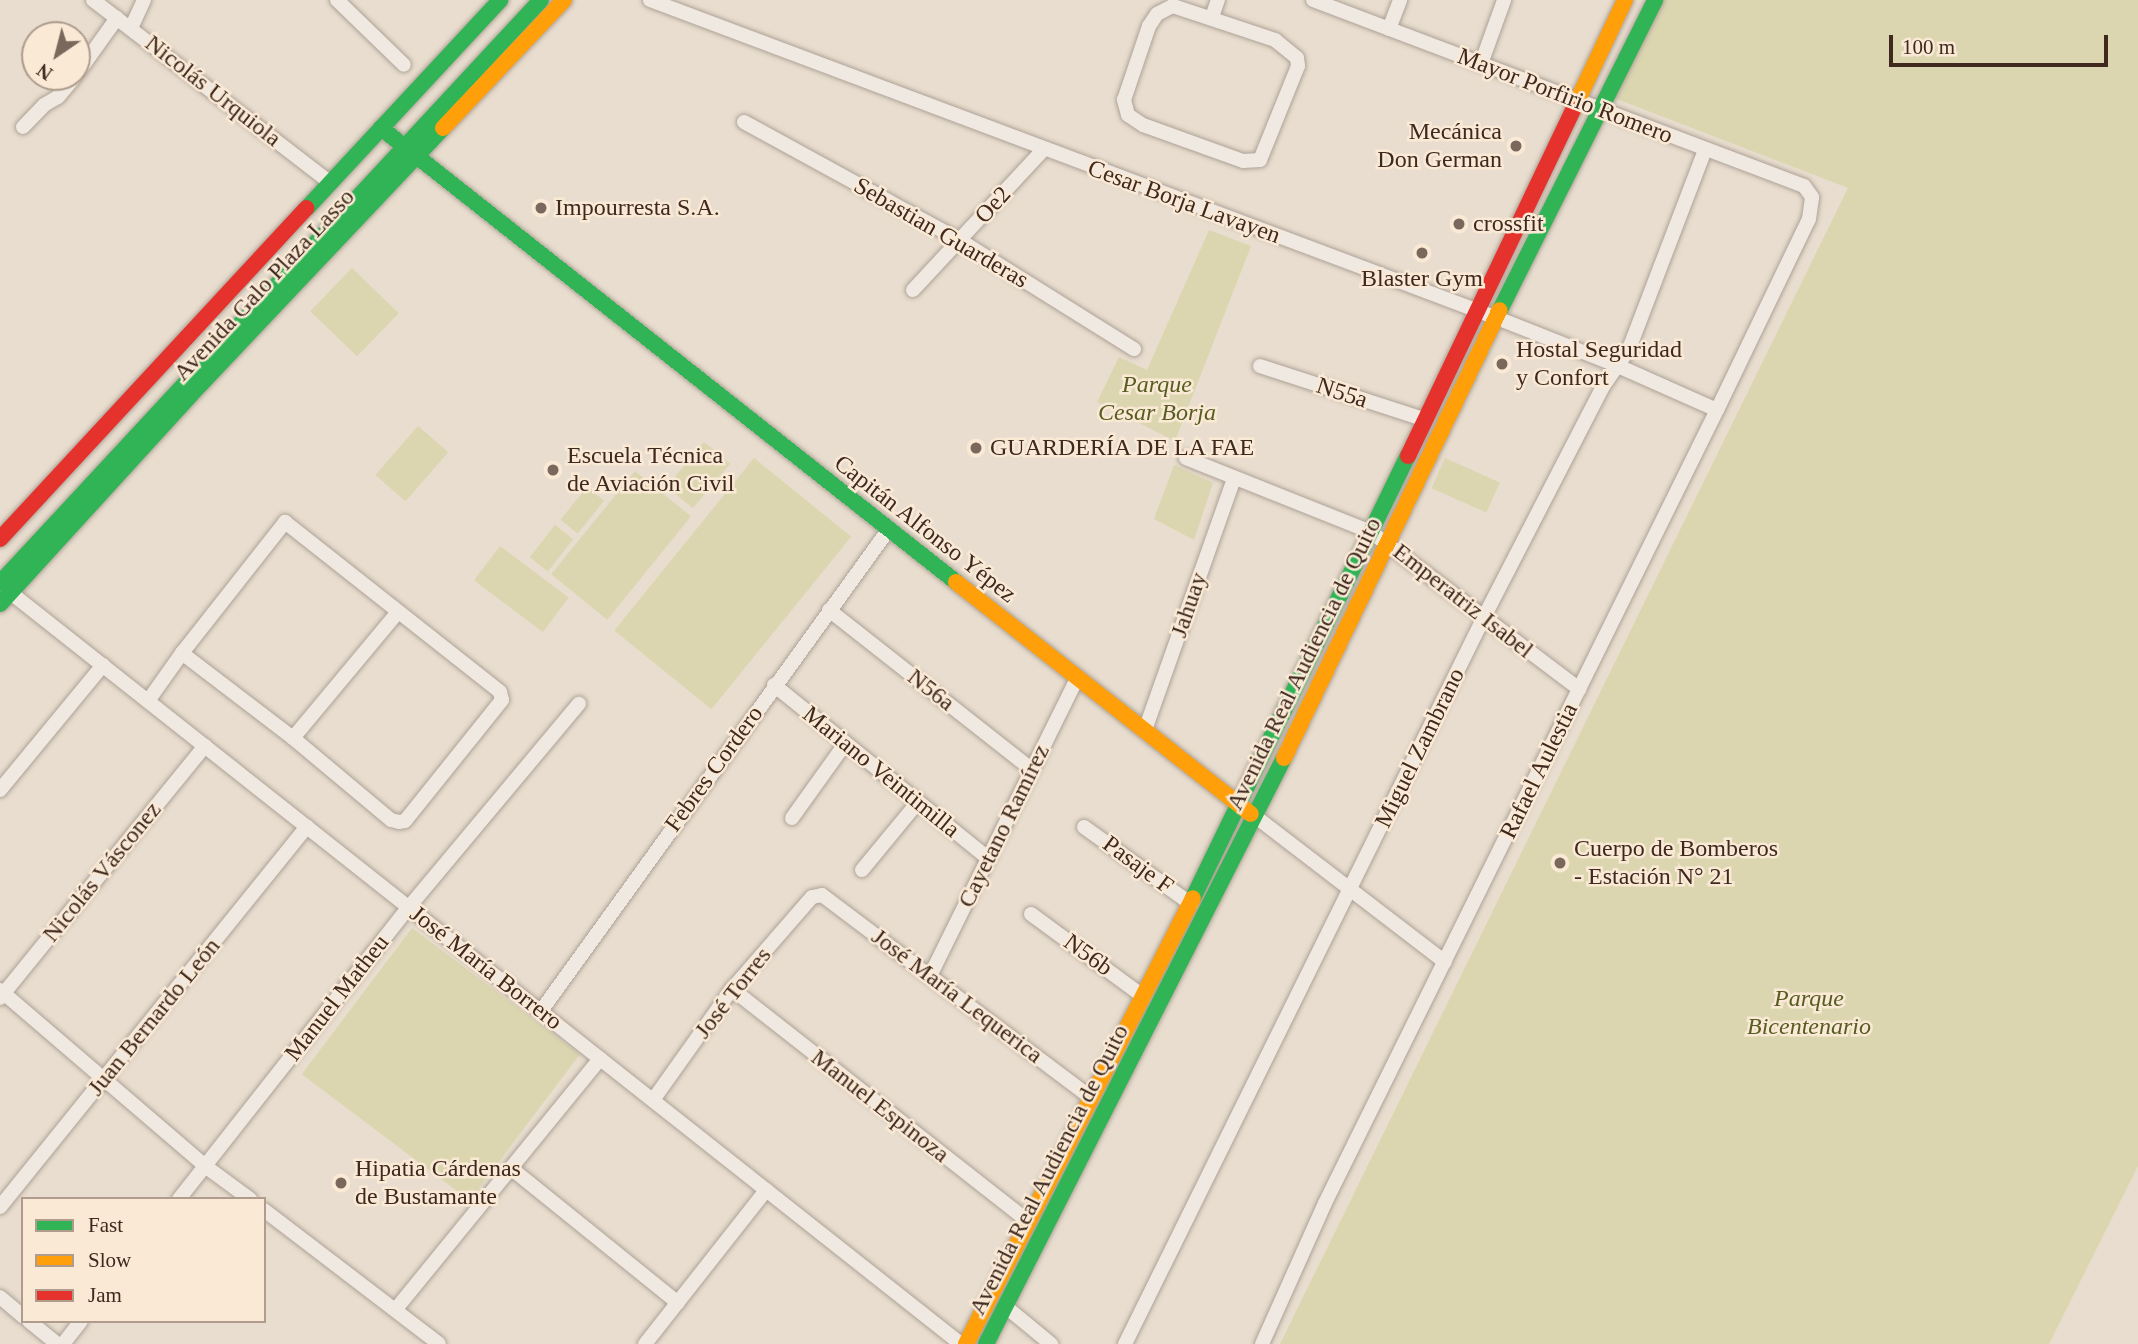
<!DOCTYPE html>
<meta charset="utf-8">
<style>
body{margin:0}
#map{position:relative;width:2138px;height:1344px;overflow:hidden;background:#e8ddce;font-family:Georgia,serif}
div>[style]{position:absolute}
.green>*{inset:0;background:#dcd6b0;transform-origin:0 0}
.roads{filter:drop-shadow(0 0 2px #aea297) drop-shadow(0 0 2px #aea297)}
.street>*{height:14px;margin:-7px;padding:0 7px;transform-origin:7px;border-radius:7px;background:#f0e9e1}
.fast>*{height:16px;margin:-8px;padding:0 8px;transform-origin:8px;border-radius:8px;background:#30b455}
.slow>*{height:16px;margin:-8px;padding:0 8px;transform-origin:8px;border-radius:8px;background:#ff9f0a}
.jam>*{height:16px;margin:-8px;padding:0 8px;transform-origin:8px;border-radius:8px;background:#e5322d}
.dots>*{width:19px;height:19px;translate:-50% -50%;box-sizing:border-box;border:4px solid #f9e9d5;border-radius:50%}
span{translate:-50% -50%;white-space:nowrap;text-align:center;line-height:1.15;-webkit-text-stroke:5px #f9e9d5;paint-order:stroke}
.street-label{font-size:24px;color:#3f291e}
.poi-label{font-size:24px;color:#3f291e}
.right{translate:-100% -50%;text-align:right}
.left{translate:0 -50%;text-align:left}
.park-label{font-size:24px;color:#575d22;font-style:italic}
.legend{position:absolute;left:21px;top:1197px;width:245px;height:126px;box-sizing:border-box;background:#f9e9d5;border:2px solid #af9c8c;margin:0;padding:9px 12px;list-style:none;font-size:21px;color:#3f291e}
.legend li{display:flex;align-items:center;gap:14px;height:35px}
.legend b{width:35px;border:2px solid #af9c8c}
.north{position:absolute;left:21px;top:21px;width:70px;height:70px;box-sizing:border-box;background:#f9e9d5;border:2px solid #af9c8c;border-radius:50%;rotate:215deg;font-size:19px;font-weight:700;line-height:28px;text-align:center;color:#3f291e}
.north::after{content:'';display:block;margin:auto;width:24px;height:32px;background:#7a685c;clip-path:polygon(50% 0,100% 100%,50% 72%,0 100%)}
.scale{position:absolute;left:1889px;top:35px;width:219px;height:32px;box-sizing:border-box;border:4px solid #3f291e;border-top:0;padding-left:9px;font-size:21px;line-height:24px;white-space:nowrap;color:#3f291e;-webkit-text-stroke:5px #f9e9d5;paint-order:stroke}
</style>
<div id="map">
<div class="green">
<i style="clip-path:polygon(1655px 0,2138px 0,2138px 1166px,2049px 1344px,1280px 1344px,1848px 188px,1614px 98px)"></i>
<i style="clip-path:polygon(1209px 230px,1251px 246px,1175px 441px,1097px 402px,1119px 357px,1147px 370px)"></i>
<i style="left:352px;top:268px;width:65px;height:60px;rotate:44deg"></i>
<i style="left:418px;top:426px;width:40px;height:65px;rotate:41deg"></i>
<i style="left:704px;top:442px;width:34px;height:58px;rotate:40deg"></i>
<i style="left:754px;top:458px;width:125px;height:222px;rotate:39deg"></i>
<i style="left:1445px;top:458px;width:60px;height:33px;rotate:24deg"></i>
<i style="clip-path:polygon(1174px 465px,1213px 483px,1194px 540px,1154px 519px)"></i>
<i style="left:635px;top:471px;width:72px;height:133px;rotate:39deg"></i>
<i style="left:587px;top:487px;width:22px;height:42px;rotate:39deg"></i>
<i style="left:555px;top:525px;width:23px;height:41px;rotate:38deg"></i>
<i style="left:500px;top:546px;width:86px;height:43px;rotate:37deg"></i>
<i style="left:412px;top:928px;width:210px;height:183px;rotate:37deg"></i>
</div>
<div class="roads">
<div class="street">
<i style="left:93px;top:0;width:300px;rotate:37.6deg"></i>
<i style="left:337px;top:0;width:93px;rotate:44.1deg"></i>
<i style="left:650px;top:0;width:905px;rotate:20.58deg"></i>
<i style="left:1497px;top:318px;width:130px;rotate:21.6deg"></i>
<i style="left:1618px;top:366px;width:108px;rotate:24deg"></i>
<i style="left:1173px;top:6px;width:108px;rotate:18.4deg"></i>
<i style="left:1275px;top:40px;width:28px;rotate:39deg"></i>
<i style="left:1297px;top:58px;width:8px;rotate:83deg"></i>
<i style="left:1298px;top:66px;width:101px;rotate:112deg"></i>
<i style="left:1260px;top:160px;width:17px;rotate:177deg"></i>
<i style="left:1243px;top:161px;width:106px;rotate:-160.2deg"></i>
<i style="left:1143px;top:125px;width:18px;rotate:-146deg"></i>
<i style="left:1128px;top:115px;width:16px;rotate:-105deg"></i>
<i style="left:1124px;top:100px;width:78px;rotate:-71.3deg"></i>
<i style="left:1149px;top:26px;width:14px;rotate:-56deg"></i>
<i style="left:1157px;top:14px;width:18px;rotate:-27deg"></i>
<i style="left:1212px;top:17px;width:18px;rotate:-71deg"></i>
<i style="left:131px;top:28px;width:31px;rotate:-65deg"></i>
<i style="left:1389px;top:29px;width:31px;rotate:-69deg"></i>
<i style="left:1481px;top:64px;width:68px;rotate:-70.2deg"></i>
<i style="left:77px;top:74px;width:69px;rotate:-54.5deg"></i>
<i style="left:744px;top:122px;width:247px;rotate:28.7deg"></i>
<i style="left:961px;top:241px;width:204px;rotate:32deg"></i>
<i style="left:23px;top:127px;width:30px;rotate:-46deg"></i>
<i style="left:44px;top:105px;width:16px;rotate:-30deg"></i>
<i style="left:58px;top:97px;width:26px;rotate:-50deg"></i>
<i style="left:913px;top:290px;width:191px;rotate:-47.1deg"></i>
<i style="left:1260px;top:366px;width:171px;rotate:18deg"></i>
<i style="left:1186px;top:458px;width:199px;rotate:21.8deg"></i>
<i style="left:1371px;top:532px;width:261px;rotate:37deg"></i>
<i style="left:11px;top:593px;width:1211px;rotate:38.33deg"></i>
<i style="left:829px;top:610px;width:258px;rotate:38.2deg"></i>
<i style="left:774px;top:685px;width:275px;rotate:39deg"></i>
<i style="left:148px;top:701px;width:59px;rotate:-54.7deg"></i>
<i style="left:182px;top:653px;width:167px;rotate:-51.8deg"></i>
<i style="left:285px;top:522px;width:274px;rotate:38.3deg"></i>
<i style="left:500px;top:692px;width:8px;rotate:76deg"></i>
<i style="left:502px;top:700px;width:155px;rotate:128.7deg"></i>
<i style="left:405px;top:821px;width:6px;rotate:171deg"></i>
<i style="left:399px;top:822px;width:8px;rotate:-166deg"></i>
<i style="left:391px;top:820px;width:128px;rotate:-140.1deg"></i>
<i style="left:293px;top:738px;width:140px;rotate:-142.6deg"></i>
<i style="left:1145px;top:730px;width:266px;rotate:-70.5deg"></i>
<i style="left:293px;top:738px;width:164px;rotate:-50.2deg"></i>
<i style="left:0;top:790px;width:162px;rotate:-50.5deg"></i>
<i style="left:1256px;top:817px;width:238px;rotate:37.5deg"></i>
<i style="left:792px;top:818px;width:91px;rotate:-54.4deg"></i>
<i style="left:1084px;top:827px;width:132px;rotate:35.7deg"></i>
<i style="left:862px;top:870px;width:88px;rotate:-50.5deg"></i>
<i style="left:1031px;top:914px;width:140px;rotate:36.3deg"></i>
<i style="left:931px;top:974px;width:331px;rotate:-63.7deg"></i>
<i style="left:732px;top:989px;width:377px;rotate:38.1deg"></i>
<i style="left:0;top:990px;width:270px;rotate:40.6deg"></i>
<i style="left:205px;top:1166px;width:56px;rotate:36.3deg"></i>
<i style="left:0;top:998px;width:325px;rotate:-50.9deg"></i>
<i style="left:541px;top:1011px;width:594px;rotate:-54.17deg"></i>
<i style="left:653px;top:1100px;width:136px;rotate:-54.6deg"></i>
<i style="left:732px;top:989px;width:122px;rotate:-49deg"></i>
<i style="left:812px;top:897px;width:10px;rotate:-11deg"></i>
<i style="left:822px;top:895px;width:337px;rotate:37deg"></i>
<i style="left:512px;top:1169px;width:213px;rotate:38.9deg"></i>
<i style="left:179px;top:1199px;width:372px;rotate:-51.8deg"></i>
<i style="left:409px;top:907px;width:265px;rotate:-50.1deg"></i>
<i style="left:0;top:1207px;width:489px;rotate:-51.1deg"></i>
<i style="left:264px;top:1210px;width:220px;rotate:37.4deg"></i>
<i style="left:0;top:1297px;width:30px;rotate:40deg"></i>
<i style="left:1005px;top:1306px;width:60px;rotate:39.6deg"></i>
<i style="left:396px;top:1309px;width:323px;rotate:-50.8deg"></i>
<i style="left:29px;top:1321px;width:36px;rotate:39deg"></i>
<i style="left:63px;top:1344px;width:29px;rotate:-52deg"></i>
<i style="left:645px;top:1344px;width:196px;rotate:-51.8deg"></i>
<i style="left:1125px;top:1344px;width:809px;rotate:-63.72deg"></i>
<i style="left:1483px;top:619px;width:263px;rotate:-62.7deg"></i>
<i style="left:1604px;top:385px;width:44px;rotate:-55.2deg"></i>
<i style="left:1629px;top:349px;width:213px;rotate:-69.1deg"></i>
<i style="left:1262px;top:1344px;width:154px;rotate:-65.9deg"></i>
<i style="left:1325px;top:1203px;width:885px;rotate:-63.7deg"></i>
<i style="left:1717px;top:410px;width:212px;rotate:-64.3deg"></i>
<i style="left:1809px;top:219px;width:22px;rotate:-82deg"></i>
<i style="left:1812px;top:197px;width:14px;rotate:-126deg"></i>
<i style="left:1804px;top:186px;width:525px;rotate:-159.25deg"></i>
</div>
<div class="fast">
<i style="left:381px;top:128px;width:733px;rotate:38.29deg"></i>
<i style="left:307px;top:208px;width:284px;rotate:-47.1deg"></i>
<i style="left:1500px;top:310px;width:347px;rotate:-63.4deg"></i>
<i style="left:0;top:583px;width:795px;rotate:-47.14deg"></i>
<i style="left:0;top:604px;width:298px;rotate:-47.6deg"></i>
<i style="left:201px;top:384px;width:352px;rotate:-46.6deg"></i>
<i style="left:1193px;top:898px;width:492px;rotate:-64.1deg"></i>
<i style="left:986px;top:1344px;width:657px;rotate:-63.05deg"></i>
</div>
<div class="slow">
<i style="left:1573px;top:110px;width:122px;rotate:-64.7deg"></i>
<i style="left:443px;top:128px;width:176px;rotate:-46.6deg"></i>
<i style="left:956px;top:582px;width:375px;rotate:38.2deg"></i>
<i style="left:1284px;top:758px;width:497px;rotate:-64.3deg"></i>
<i style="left:966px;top:1344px;width:500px;rotate:-63.03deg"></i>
</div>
<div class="jam">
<i style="left:1408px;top:456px;width:383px;rotate:-64.5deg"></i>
<i style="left:0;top:539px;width:451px;rotate:-47.2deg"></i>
</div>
</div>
<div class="dots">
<i style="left:1516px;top:146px;background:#7a685c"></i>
<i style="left:541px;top:208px;background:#7a685c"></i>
<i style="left:1459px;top:224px;background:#7a685c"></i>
<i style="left:1422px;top:253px;background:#7a685c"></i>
<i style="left:1502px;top:364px;background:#7a685c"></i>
<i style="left:976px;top:448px;background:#7a685c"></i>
<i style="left:553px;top:470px;background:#7a685c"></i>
<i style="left:1560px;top:863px;background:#7a685c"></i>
<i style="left:341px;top:1183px;background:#7a685c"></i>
</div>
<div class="street-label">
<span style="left:213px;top:91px;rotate:38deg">Nicolás Urquiola</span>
<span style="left:1565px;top:96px;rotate:21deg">Mayor Porfirio Romero</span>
<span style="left:1184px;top:202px;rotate:20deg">Cesar Borja Lavayen</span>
<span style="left:993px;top:205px;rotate:-48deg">Oe2</span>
<span style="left:941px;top:233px;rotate:30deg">Sebastian Guarderas</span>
<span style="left:264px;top:285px;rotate:-47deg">Avenida Galo Plaza Lasso</span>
<span style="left:1342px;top:393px;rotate:18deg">N55a</span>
<span style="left:925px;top:529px;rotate:38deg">Capitán Alfonso Yépez</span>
<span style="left:1463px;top:601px;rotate:38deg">Emperatriz Isabel</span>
<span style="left:1189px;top:605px;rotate:-71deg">Jahuay</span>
<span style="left:1304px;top:664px;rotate:-64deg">Avenida Real Audiencia de Quito</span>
<span style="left:931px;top:690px;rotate:38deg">N56a</span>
<span style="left:1420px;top:748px;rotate:-64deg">Miguel Zambrano</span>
<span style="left:714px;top:769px;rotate:-54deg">Febres Cordero</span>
<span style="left:1539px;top:771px;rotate:-64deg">Rafael Aulestia</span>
<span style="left:881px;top:772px;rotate:39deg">Mariano Veintimilla</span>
<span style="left:1004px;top:826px;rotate:-64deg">Cayetano Ramírez</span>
<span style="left:1138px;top:865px;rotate:36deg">Pasaje F</span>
<span style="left:102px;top:872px;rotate:-51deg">Nicolás Vásconez</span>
<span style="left:1088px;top:955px;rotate:36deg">N56b</span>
<span style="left:486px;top:968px;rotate:38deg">José María Borrero</span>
<span style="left:733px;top:993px;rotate:-52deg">José Torres</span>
<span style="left:957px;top:996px;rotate:37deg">José María Lequerica</span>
<span style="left:337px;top:998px;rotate:-52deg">Manuel Matheu</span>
<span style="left:154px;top:1017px;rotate:-51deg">Juan Bernardo León</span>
<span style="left:880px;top:1106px;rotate:38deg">Manuel Espinoza</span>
<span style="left:1049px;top:1170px;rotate:-63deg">Avenida Real Audiencia de Quito</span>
</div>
<div class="poi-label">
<span class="right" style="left:1502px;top:146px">Mecánica<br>Don German</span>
<span class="left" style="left:555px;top:208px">Impourresta S.A.</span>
<span class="left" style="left:1473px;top:224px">crossfit</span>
<span style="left:1422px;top:279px">Blaster Gym</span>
<span class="left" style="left:1516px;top:364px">Hostal Seguridad<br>y Confort</span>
<span class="left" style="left:990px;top:448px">GUARDERÍA DE LA FAE</span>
<span class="left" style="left:567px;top:470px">Escuela Técnica<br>de Aviación Civil</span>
<span class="left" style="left:1574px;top:863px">Cuerpo de Bomberos<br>- Estación N° 21</span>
<span class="left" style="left:355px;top:1183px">Hipatia Cárdenas<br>de Bustamante</span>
</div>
<div class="park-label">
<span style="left:1157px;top:399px">Parque<br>Cesar Borja</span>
<span style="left:1809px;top:1013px">Parque<br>Bicentenario</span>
</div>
<ul class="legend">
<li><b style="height:9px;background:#30b455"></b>Fast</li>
<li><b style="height:9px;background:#ff9f0a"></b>Slow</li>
<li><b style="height:9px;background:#e5322d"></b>Jam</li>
</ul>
<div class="north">N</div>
<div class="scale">100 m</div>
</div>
